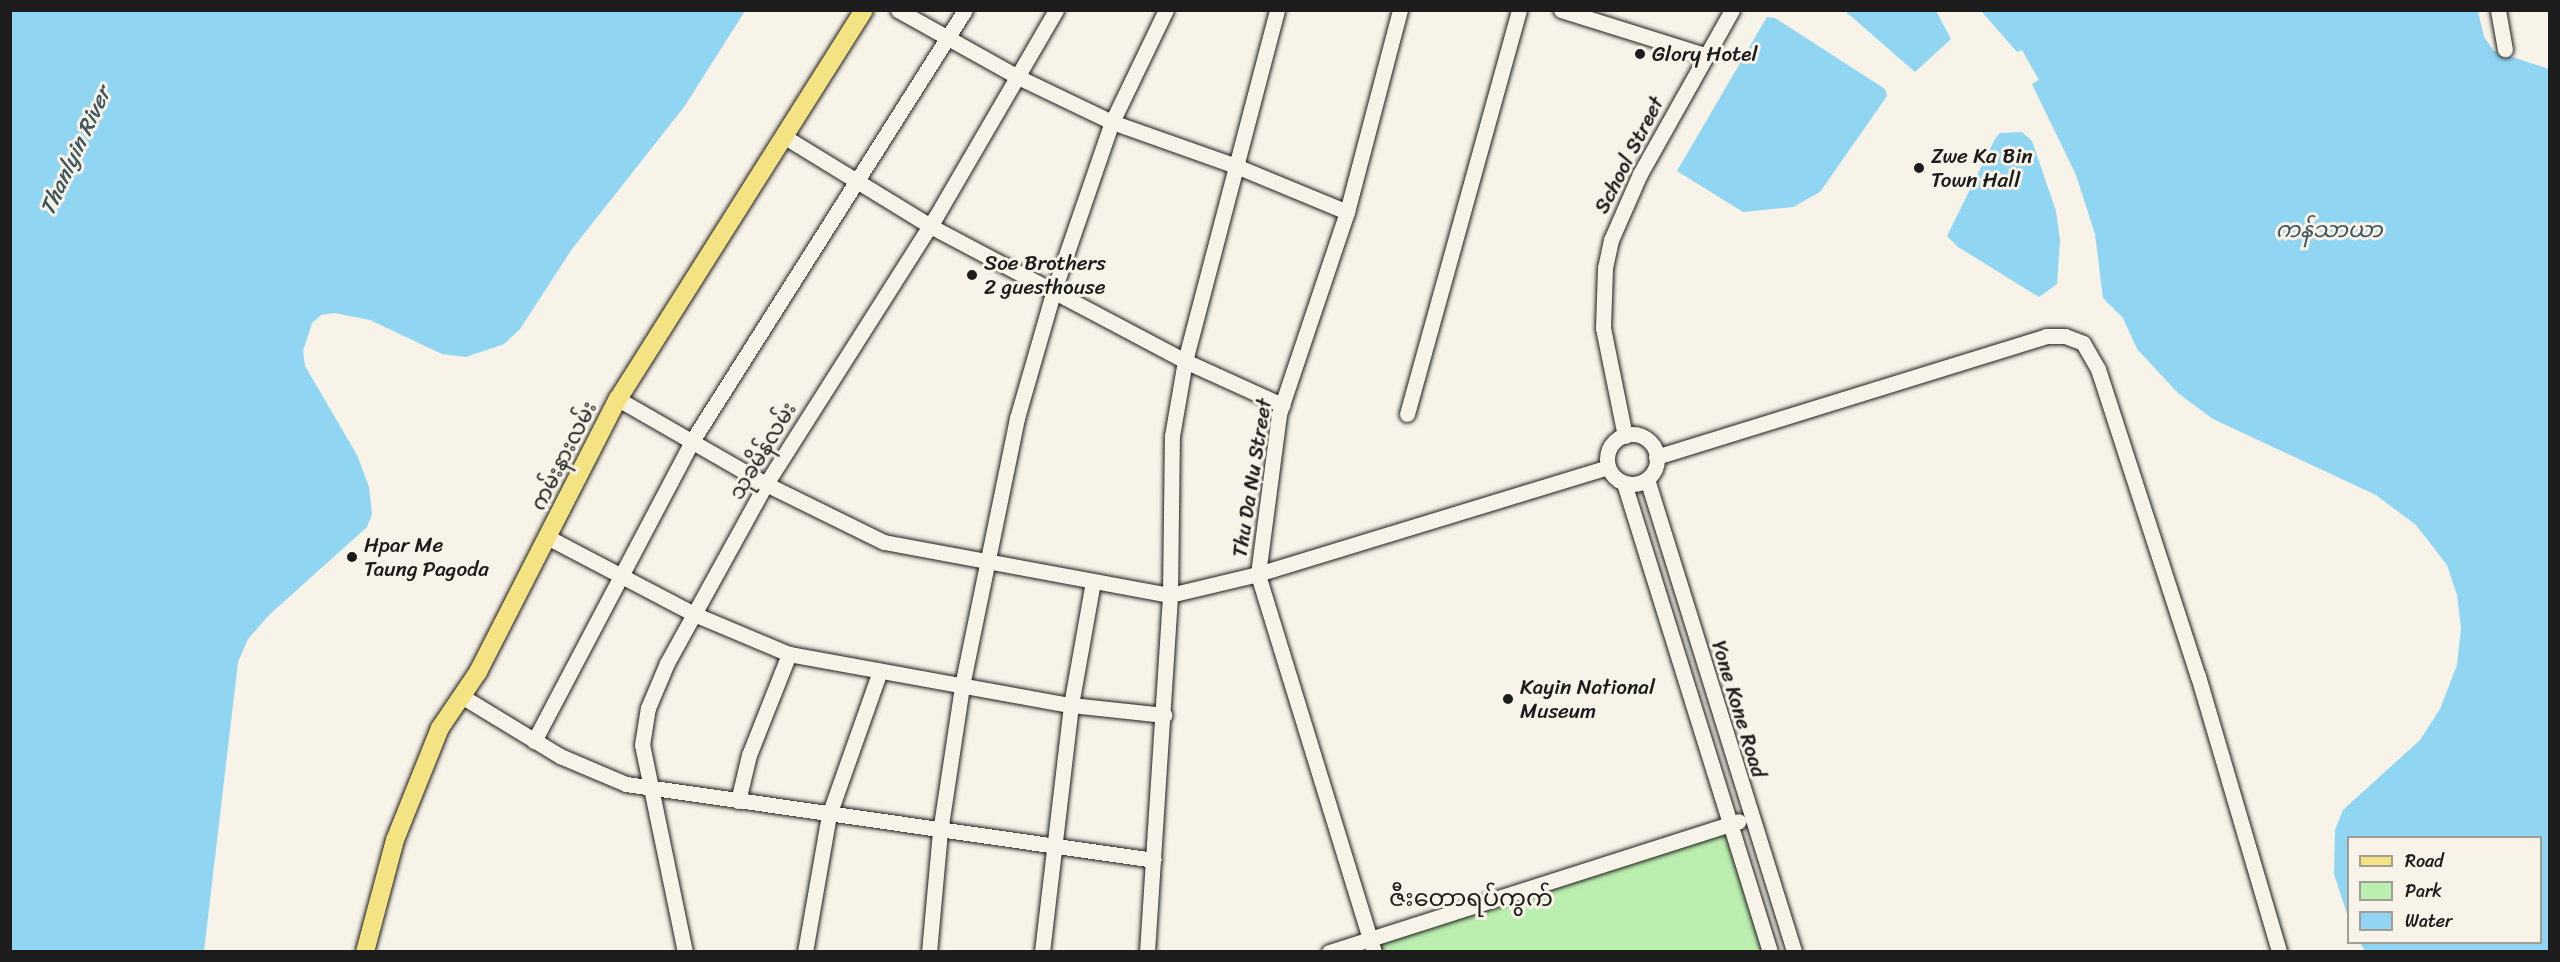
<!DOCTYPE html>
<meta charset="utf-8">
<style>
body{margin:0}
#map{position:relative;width:2560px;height:962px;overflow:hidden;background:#f7f3e8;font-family:Sriracha,"Noto Sans Myanmar",sans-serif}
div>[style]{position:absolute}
.green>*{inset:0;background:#bbefaf}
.water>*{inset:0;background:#90d5f2}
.roads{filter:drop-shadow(0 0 2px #1c1c1c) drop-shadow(0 0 2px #1c1c1c)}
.minor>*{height:15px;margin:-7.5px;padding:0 7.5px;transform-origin:7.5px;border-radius:7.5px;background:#f7f3e8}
.minor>.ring{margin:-7.5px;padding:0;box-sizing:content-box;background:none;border:15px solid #f7f3e8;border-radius:50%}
.major>*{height:18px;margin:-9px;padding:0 9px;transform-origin:9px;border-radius:9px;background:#f4e382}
.dots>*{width:16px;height:16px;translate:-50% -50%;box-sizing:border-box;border:3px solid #f7f3e8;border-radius:50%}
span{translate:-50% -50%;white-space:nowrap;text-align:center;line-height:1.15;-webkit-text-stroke:6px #f7f3e8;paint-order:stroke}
.poi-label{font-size:21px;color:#1c1c1c}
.left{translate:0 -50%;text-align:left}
.street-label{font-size:21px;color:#1c1c1c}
.water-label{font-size:22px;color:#3f545c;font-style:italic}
.quarter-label{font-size:24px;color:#1c1c1c}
.frame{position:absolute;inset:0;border:12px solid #1c1c1c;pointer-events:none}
.legend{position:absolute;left:2347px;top:836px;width:195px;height:108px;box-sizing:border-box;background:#f7f3e8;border:2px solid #9f9d96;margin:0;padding:8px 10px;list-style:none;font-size:18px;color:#1c1c1c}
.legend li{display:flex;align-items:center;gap:12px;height:30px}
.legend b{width:30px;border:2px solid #9f9d96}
</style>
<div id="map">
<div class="green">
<i style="clip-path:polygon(1730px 823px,1770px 951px,1374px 952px,1370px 940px)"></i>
</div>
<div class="water">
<i style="clip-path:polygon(10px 11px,745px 11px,684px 107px,572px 249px,520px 329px,504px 344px,466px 357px,442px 354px,370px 320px,334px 313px,321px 315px,312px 323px,303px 351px,305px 366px,357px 455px,369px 487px,372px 514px,367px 527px,269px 615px,248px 639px,238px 662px,204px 951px,11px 951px)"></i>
<i style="clip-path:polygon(1845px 11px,1936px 11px,1951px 39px,1915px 72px)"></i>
<i style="clip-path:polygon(1981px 11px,2478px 11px,2484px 37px,2494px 51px,2549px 69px,2549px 951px,2365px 951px,2360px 943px,2540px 942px,2540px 838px,2348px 838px,2348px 917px,2334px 874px,2335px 830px,2343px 810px,2420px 740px,2440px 709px,2457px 665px,2461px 628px,2457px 595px,2447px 565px,2416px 525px,2376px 495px,2213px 419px,2178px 393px,2137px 349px,2123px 318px,2103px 298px,2095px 234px,2076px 175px,2032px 84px,2039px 80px,2022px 50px,2017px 52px)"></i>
<i style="clip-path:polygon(1767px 17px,1775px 18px,1885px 89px,1887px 96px,1820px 192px,1793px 207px,1743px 212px,1677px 171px)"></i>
<i style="clip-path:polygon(2022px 132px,2032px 141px,2056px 211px,2060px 240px,2057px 284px,2039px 297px,1958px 247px,1947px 236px,1995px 139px,2000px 133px)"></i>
</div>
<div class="roads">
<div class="minor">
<i style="left:898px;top:10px;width:137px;rotate:29.2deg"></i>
<i style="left:1018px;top:77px;width:104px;rotate:25.6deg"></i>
<i style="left:1112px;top:122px;width:132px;rotate:19.5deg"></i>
<i style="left:1236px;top:166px;width:120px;rotate:22.5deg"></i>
<i style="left:1561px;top:10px;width:151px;rotate:17.4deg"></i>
<i style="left:2498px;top:10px;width:40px;rotate:80deg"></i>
<i style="left:785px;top:137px;width:170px;rotate:31.5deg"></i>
<i style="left:930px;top:226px;width:289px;rotate:27.9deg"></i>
<i style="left:1185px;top:361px;width:107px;rotate:24.4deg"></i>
<i style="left:618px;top:399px;width:171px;rotate:29.9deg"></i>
<i style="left:766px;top:484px;width:131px;rotate:26.2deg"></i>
<i style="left:884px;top:542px;width:291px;rotate:10.5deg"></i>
<i style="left:1170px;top:595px;width:90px;rotate:-13.4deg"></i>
<i style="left:1258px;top:574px;width:366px;rotate:-17deg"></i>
<i style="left:1407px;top:414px;width:419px;rotate:-74.5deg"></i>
<i class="ring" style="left:1607px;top:434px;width:35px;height:35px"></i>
<i style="left:1625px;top:436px;width:110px;rotate:-101.5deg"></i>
<i style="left:1603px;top:328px;width:60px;rotate:-88.1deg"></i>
<i style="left:1605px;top:268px;width:29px;rotate:-78deg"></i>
<i style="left:1611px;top:240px;width:72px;rotate:-66.3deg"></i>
<i style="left:1640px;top:174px;width:188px;rotate:-60.7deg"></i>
<i style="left:1656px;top:457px;width:408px;rotate:-17.2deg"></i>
<i style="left:2046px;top:336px;width:19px"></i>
<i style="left:2065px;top:336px;width:19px;rotate:21deg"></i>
<i style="left:2083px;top:343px;width:30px;rotate:60deg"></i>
<i style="left:2098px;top:369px;width:323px;rotate:72deg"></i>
<i style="left:2198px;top:676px;width:288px;rotate:73.6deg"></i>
<i style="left:1647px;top:479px;width:495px;rotate:72.7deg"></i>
<i style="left:1624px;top:483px;width:491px;rotate:72.7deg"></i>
<i style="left:549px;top:538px;width:164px;rotate:27.7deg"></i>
<i style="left:694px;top:614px;width:103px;rotate:22.8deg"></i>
<i style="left:789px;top:654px;width:287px;rotate:10.3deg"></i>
<i style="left:1071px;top:705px;width:94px;rotate:6.1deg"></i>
<i style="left:463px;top:697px;width:114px;rotate:31.3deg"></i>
<i style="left:560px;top:756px;width:72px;rotate:23deg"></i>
<i style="left:626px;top:784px;width:533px;rotate:8.19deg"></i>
<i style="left:534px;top:741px;width:339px;rotate:-62.2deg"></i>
<i style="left:692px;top:441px;width:510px;rotate:-57.65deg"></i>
<i style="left:738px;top:801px;width:47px;rotate:-76.6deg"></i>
<i style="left:749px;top:755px;width:109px;rotate:-68.4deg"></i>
<i style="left:685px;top:952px;width:211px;rotate:-101.7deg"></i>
<i style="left:642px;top:745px;width:37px;rotate:-81deg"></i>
<i style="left:648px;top:708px;width:49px;rotate:-67.1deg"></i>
<i style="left:667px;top:663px;width:205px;rotate:-61.1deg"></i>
<i style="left:766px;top:484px;width:315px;rotate:-57.6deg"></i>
<i style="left:935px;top:218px;width:241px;rotate:-59.8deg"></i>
<i style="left:805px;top:952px;width:139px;rotate:-80.1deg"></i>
<i style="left:829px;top:815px;width:153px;rotate:-70.5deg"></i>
<i style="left:929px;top:952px;width:121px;rotate:-84.8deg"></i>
<i style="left:940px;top:832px;width:148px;rotate:-81.4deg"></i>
<i style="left:962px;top:686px;width:274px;rotate:-78.4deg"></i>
<i style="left:1017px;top:418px;width:133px;rotate:-73.9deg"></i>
<i style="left:1054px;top:290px;width:178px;rotate:-71deg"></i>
<i style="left:1112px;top:122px;width:124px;rotate:-64.3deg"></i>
<i style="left:1042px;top:952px;width:249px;rotate:-83.3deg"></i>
<i style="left:1071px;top:705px;width:125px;rotate:-79.9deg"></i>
<i style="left:1147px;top:952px;width:358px;rotate:-86.3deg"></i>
<i style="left:1170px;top:595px;width:159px;rotate:-89.3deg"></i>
<i style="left:1172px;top:436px;width:76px;rotate:-80.2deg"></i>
<i style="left:1185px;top:361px;width:363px;rotate:-75.3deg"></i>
<i style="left:1329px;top:952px;width:430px;rotate:-17.7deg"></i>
<i style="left:1374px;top:952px;width:395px;rotate:-107.1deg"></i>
<i style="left:1258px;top:574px;width:161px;rotate:-82.5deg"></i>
<i style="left:1279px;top:414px;width:213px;rotate:-71.4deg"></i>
<i style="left:1347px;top:212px;width:209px;rotate:-75.3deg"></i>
</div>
<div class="major">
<i style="left:365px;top:952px;width:116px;rotate:-75deg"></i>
<i style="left:395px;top:840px;width:121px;rotate:-68.1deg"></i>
<i style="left:440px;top:728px;width:68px;rotate:-55.8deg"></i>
<i style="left:478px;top:672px;width:307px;rotate:-62.9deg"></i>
<i style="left:618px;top:399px;width:460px;rotate:-57.7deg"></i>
</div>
</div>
<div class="dots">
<i style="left:1640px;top:54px;background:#1c1c1c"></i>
<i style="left:1919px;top:168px;background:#1c1c1c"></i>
<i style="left:972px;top:275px;background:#1c1c1c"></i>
<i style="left:352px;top:557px;background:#1c1c1c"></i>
<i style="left:1508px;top:699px;background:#1c1c1c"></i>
</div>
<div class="poi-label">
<span class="left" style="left:1652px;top:54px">Glory Hotel</span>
<span class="left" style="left:1931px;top:168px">Zwe Ka Bin<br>Town Hall</span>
<span class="left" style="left:984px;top:275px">Soe Brothers<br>2 guesthouse</span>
<span class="left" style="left:364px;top:557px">Hpar Me<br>Taung Pagoda</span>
<span class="left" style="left:1520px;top:699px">Kayin National<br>Museum</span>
</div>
<div class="street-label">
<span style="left:1629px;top:155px;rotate:-63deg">School Street</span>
<span style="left:763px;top:451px;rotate:-59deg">သုခမိန်လမ်း</span>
<span style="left:564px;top:456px;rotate:-63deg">ကမ်းနားလမ်း</span>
<span style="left:1252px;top:478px;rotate:-81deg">Thu Da Nu Street</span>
<span style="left:1739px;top:709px;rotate:73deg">Yone Kone Road</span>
</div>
<div class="water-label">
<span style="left:75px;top:151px;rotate:-65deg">Thanlyin River</span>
<span style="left:2329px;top:230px">ကန်သာယာ</span>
</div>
<div class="quarter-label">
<span style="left:1471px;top:899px">ဇီးတောရပ်ကွက်</span>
</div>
<div class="frame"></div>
<ul class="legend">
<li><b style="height:8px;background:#f4e382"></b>Road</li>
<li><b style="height:16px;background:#bbefaf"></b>Park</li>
<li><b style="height:16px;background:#90d5f2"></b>Water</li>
</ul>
</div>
